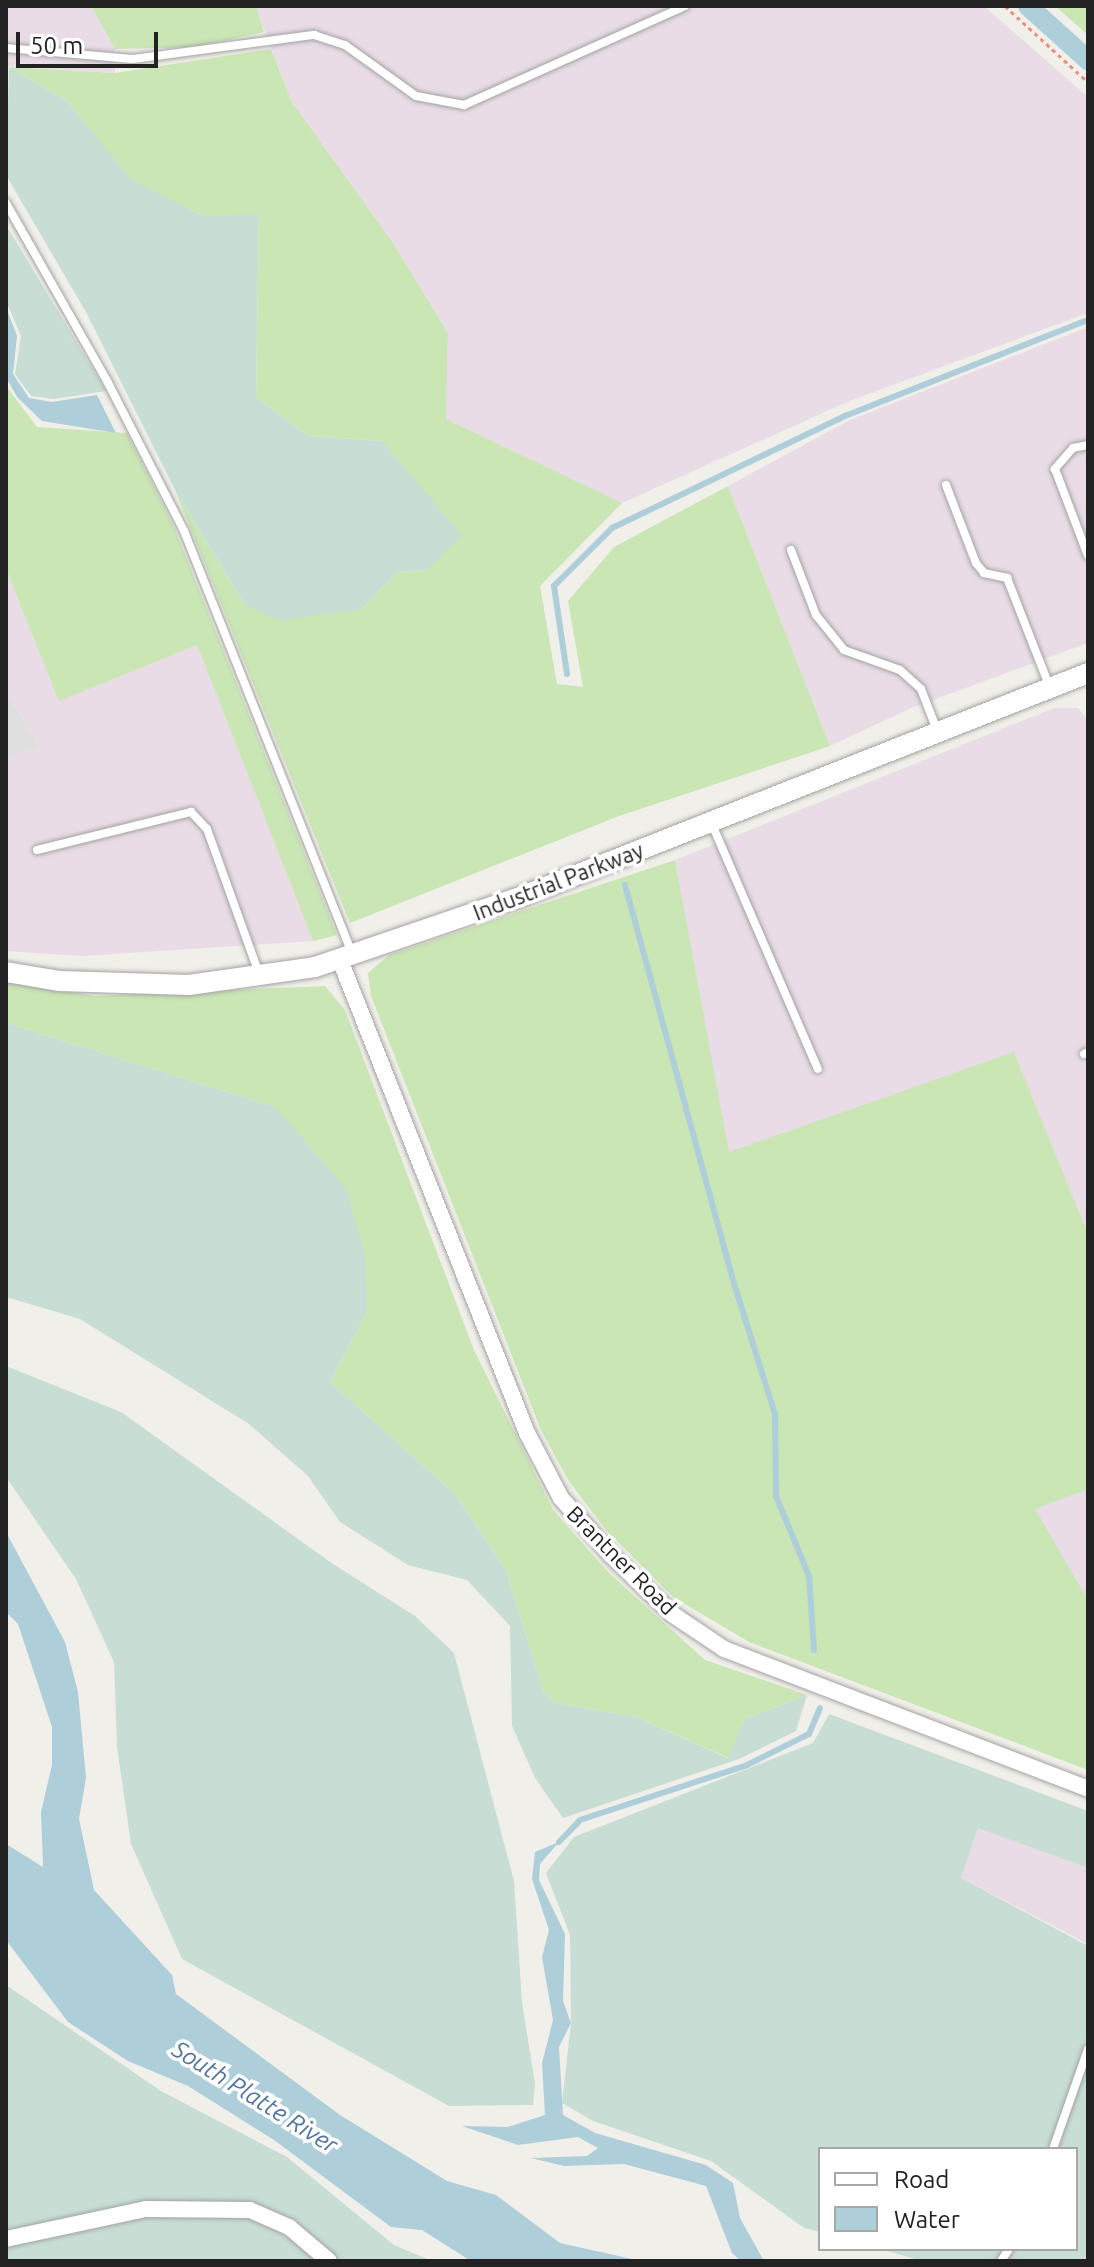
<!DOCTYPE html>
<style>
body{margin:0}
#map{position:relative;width:1094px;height:2267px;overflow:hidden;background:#f1efe9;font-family:Ubuntu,sans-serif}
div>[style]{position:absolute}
.residential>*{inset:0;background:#e0dfdf}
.industrial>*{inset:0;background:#e9dce6}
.grass>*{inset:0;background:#cae6b4}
.wetland>*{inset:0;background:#c8ded5}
.water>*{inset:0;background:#aeceda}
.stream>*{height:6px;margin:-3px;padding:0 3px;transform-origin:3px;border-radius:3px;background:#aeceda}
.canal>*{height:20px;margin:-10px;padding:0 10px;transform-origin:10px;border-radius:10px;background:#aeceda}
.path>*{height:3px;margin-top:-1.5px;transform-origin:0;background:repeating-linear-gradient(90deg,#ef8e7d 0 4px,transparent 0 8px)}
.roads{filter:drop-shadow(0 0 2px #a3a3a3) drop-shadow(0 0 2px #a3a3a3)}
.service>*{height:8px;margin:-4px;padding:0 4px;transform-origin:4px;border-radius:4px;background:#fff}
.minor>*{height:16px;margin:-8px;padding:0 8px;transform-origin:8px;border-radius:8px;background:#fff}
.tertiary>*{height:20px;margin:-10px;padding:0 10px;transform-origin:10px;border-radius:10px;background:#fff}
span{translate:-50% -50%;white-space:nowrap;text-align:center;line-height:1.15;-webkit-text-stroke:7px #fff;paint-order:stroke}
.street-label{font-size:22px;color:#222}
.water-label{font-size:24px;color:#5276a2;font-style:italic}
.frame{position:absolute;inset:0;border:8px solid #222;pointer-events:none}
.legend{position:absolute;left:818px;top:2147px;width:260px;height:104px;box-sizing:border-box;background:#fff;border:2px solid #a7a7a7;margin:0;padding:10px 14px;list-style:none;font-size:24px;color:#222}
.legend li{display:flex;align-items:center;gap:16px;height:40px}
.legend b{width:40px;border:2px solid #a7a7a7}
.scale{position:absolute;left:16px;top:32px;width:142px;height:36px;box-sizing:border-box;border:4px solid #222;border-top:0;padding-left:10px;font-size:24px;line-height:28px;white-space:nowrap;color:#222;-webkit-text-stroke:6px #fff;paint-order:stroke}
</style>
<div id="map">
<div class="residential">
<i style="clip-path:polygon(6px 692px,39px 746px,6px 758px)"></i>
</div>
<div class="industrial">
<i style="clip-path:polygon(6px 6px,91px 6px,115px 49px,115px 73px,6px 66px)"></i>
<i style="clip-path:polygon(255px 6px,984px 6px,1088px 97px,1088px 313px,847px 402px,622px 503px,446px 419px,448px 333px,393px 243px,292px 102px)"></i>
<i style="clip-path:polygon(1088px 327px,1088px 643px,911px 708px,830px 746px,728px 486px,850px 420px)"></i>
<i style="clip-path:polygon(6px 569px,59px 700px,197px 645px,313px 941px,82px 956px,6px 951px,6px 757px,39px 746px,6px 692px)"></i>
<i style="clip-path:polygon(1054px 708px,1078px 708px,1088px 720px,1088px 1234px,1014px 1053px,728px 1153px,675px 860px)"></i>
<i style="clip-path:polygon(1088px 1489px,1088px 1600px,1034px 1509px)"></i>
<i style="clip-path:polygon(978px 1827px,1088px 1868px,1088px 1944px,961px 1878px)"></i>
</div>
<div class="grass">
<i style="clip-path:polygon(91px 6px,256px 6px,264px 32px,197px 47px,115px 49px)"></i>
<i style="clip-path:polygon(1055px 6px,1088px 6px,1088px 35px)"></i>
<i style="clip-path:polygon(271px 49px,292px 102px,393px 243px,448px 333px,446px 419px,622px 503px,540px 586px,557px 684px,583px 687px,568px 601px,614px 547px,728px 486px,830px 746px,619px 816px,350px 923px,175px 490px,245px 605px,362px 609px,397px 572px,427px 570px,382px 441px,308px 436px,256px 397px,259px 215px,203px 216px,130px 179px,67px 101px,9px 67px,115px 73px)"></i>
<i style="clip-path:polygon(6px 386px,37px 427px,127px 433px,175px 529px,337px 935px,313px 941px,197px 645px,59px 701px,6px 569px)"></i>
<i style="clip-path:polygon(675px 860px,729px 1152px,1014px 1052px,1088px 1234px,1088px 1489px,1035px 1509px,1088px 1600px,1088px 1770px,749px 1642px,673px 1597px,606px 1530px,568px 1480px,541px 1430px,371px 996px,368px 973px,389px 955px)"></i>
<i style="clip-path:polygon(6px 980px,94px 996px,325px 986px,345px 1010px,474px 1350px,553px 1510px,609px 1573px,705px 1660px,807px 1695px,744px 1719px,729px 1758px,636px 1717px,555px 1703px,543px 1690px,506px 1570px,456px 1495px,330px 1382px,367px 1312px,275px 1107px,6px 1023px)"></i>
</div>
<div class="wetland">
<i style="clip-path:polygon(9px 67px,67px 101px,131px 179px,203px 216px,259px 214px,256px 397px,308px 436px,382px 441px,462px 535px,427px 570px,397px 572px,362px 609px,280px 621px,245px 605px,175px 490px,86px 312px,6px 175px)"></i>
<i style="clip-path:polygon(6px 225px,106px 391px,54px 399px,31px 396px,15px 374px,21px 336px,6px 301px)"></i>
<i style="clip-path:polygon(6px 1023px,275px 1107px,346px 1188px,365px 1255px,367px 1312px,330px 1382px,456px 1495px,506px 1570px,543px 1690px,555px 1703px,636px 1717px,728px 1758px,744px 1719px,807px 1695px,796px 1731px,739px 1759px,563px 1818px,535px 1778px,512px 1726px,510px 1626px,467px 1580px,408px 1565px,340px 1522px,308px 1476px,249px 1424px,80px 1319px,6px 1297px)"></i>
<i style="clip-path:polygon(6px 1366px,121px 1412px,333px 1564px,415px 1616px,454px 1653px,514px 1881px,522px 2002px,535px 2084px,533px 2105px,449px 2106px,182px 1959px,131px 1844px,117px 1747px,114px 1662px,76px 1579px,6px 1477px)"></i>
<i style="clip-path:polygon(829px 1714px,1088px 1811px,1088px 1868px,978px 1828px,961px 1878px,1088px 1946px,1088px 2261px,922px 2261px,880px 2249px,1076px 2249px,1076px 2149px,820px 2149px,820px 2232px,804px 2228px,711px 2161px,593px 2121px,562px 2103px,571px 2023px,570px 1935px,546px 1873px,574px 1837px,813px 1743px)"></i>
<i style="clip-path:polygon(6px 1985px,161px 2091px,287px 2157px,394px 2245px,432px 2261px,6px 2261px)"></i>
</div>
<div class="water">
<i style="clip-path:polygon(6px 307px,17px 336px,13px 374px,29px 398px,52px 402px,97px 395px,116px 433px,42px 421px,17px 397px,6px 377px)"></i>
<i style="clip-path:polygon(6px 1532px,65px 1642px,78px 1692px,86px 1778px,79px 1819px,94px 1890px,172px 1975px,176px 1994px,340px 2115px,447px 2181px,496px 2195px,560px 2243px,641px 2261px,471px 2261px,422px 2230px,391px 2227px,274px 2140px,188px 2086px,128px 2061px,68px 2022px,6px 1940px,6px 1844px,43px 1867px,41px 1812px,52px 1765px,52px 1727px,18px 1624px,6px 1612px)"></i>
<i style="clip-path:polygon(559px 1842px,540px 1864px,539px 1880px,565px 1934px,563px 2001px,571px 2023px,559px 2047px,563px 2115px,595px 2133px,706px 2165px,733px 2183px,740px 2218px,764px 2261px,741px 2261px,732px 2253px,706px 2186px,624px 2164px,564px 2166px,531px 2158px,587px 2156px,598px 2148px,578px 2137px,518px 2145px,462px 2126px,508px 2127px,545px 2115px,542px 2063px,553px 2020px,542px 1957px,549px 1930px,532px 1879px,535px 1852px)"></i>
</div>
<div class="stream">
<i style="left:567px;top:674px;width:89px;rotate:-98.4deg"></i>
<i style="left:554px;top:586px;width:82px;rotate:-45deg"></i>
<i style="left:612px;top:528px;width:259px;rotate:-25.7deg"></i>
<i style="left:845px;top:416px;width:261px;rotate:-21.6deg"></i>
<i style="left:625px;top:885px;width:406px;rotate:74.7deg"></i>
<i style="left:732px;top:1277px;width:144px;rotate:72.6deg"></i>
<i style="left:775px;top:1414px;width:82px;rotate:89.3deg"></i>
<i style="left:776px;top:1496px;width:87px;rotate:67.6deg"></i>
<i style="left:809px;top:1576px;width:74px;rotate:86.1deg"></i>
<i style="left:559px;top:1842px;width:30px;rotate:-46deg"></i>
<i style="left:580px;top:1820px;width:176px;rotate:-18.2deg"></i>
<i style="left:747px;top:1765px;width:69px;rotate:-26.6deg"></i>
<i style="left:809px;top:1734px;width:28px;rotate:-67deg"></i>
</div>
<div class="canal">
<i style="left:1028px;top:6px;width:81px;rotate:42deg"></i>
</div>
<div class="path">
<i style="left:1005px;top:6px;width:113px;rotate:42.5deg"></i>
</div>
<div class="roads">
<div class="service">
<i style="left:6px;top:48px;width:127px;rotate:5deg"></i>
<i style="left:133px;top:59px;width:183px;rotate:-7.6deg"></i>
<i style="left:314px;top:35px;width:33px;rotate:18deg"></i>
<i style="left:345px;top:45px;width:87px;rotate:35.7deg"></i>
<i style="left:416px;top:96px;width:49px;rotate:10.6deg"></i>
<i style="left:464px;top:105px;width:242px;rotate:-24.1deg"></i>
<i style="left:6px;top:203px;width:205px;rotate:60.4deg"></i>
<i style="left:107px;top:381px;width:169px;rotate:62.8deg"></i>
<i style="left:184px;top:531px;width:456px;rotate:68.3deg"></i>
<i style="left:1088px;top:445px;width:15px;rotate:169deg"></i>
<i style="left:1073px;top:448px;width:28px;rotate:131deg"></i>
<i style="left:1055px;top:469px;width:93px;rotate:69.2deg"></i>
<i style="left:946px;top:485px;width:84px;rotate:69deg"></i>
<i style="left:976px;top:563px;width:13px;rotate:51deg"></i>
<i style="left:984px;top:573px;width:24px;rotate:12deg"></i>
<i style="left:1007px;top:578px;width:118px;rotate:68.6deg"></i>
<i style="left:791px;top:550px;width:70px;rotate:69deg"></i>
<i style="left:816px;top:615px;width:45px;rotate:51.3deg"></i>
<i style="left:844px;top:650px;width:59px;rotate:19.7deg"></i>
<i style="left:900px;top:670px;width:28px;rotate:42deg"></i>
<i style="left:921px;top:689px;width:44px;rotate:68.7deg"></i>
<i style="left:711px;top:822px;width:269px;rotate:66.6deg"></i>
<i style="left:37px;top:850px;width:159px;rotate:-13.9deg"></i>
<i style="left:191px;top:812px;width:23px;rotate:47deg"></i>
<i style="left:207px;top:829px;width:156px;rotate:70.2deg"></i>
<i style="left:1084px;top:1054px;width:4px;rotate:-27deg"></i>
<i style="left:1053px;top:2149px;width:106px;rotate:-70.7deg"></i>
<i style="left:1001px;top:2261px;width:14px;rotate:-56deg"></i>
</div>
<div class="minor">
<i style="left:340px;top:960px;width:509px;rotate:68.43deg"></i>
<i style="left:527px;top:1433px;width:73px;rotate:62.4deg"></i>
<i style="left:561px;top:1498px;width:76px;rotate:48.7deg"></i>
<i style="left:611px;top:1555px;width:85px;rotate:44deg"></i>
<i style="left:672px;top:1614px;width:63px;rotate:33.9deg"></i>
<i style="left:724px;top:1649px;width:390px;rotate:21deg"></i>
<i style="left:6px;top:2239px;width:143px;rotate:-12.1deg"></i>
<i style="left:146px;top:2209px;width:104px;rotate:0.6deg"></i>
<i style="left:250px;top:2210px;width:43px;rotate:23.6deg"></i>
<i style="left:289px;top:2227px;width:52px;rotate:40.4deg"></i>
</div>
<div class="tertiary">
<i style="left:6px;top:972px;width:55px;rotate:9.5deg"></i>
<i style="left:60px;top:981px;width:129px;rotate:1.8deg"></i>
<i style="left:189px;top:985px;width:127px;rotate:-8.1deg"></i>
<i style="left:315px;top:967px;width:214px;rotate:-18.8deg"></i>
<i style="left:518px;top:898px;width:613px;rotate:-21.54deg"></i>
</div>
</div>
<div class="street-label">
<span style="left:558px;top:881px;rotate:-21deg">Industrial Parkway</span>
<span style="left:622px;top:1560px;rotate:45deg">Brantner Road</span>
</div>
<div class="water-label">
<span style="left:255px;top:2097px;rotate:32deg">South Platte River</span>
</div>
<div class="frame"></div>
<ul class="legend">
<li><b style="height:10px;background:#fff"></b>Road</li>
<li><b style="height:22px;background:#aeceda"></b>Water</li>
</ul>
<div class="scale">50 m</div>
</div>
